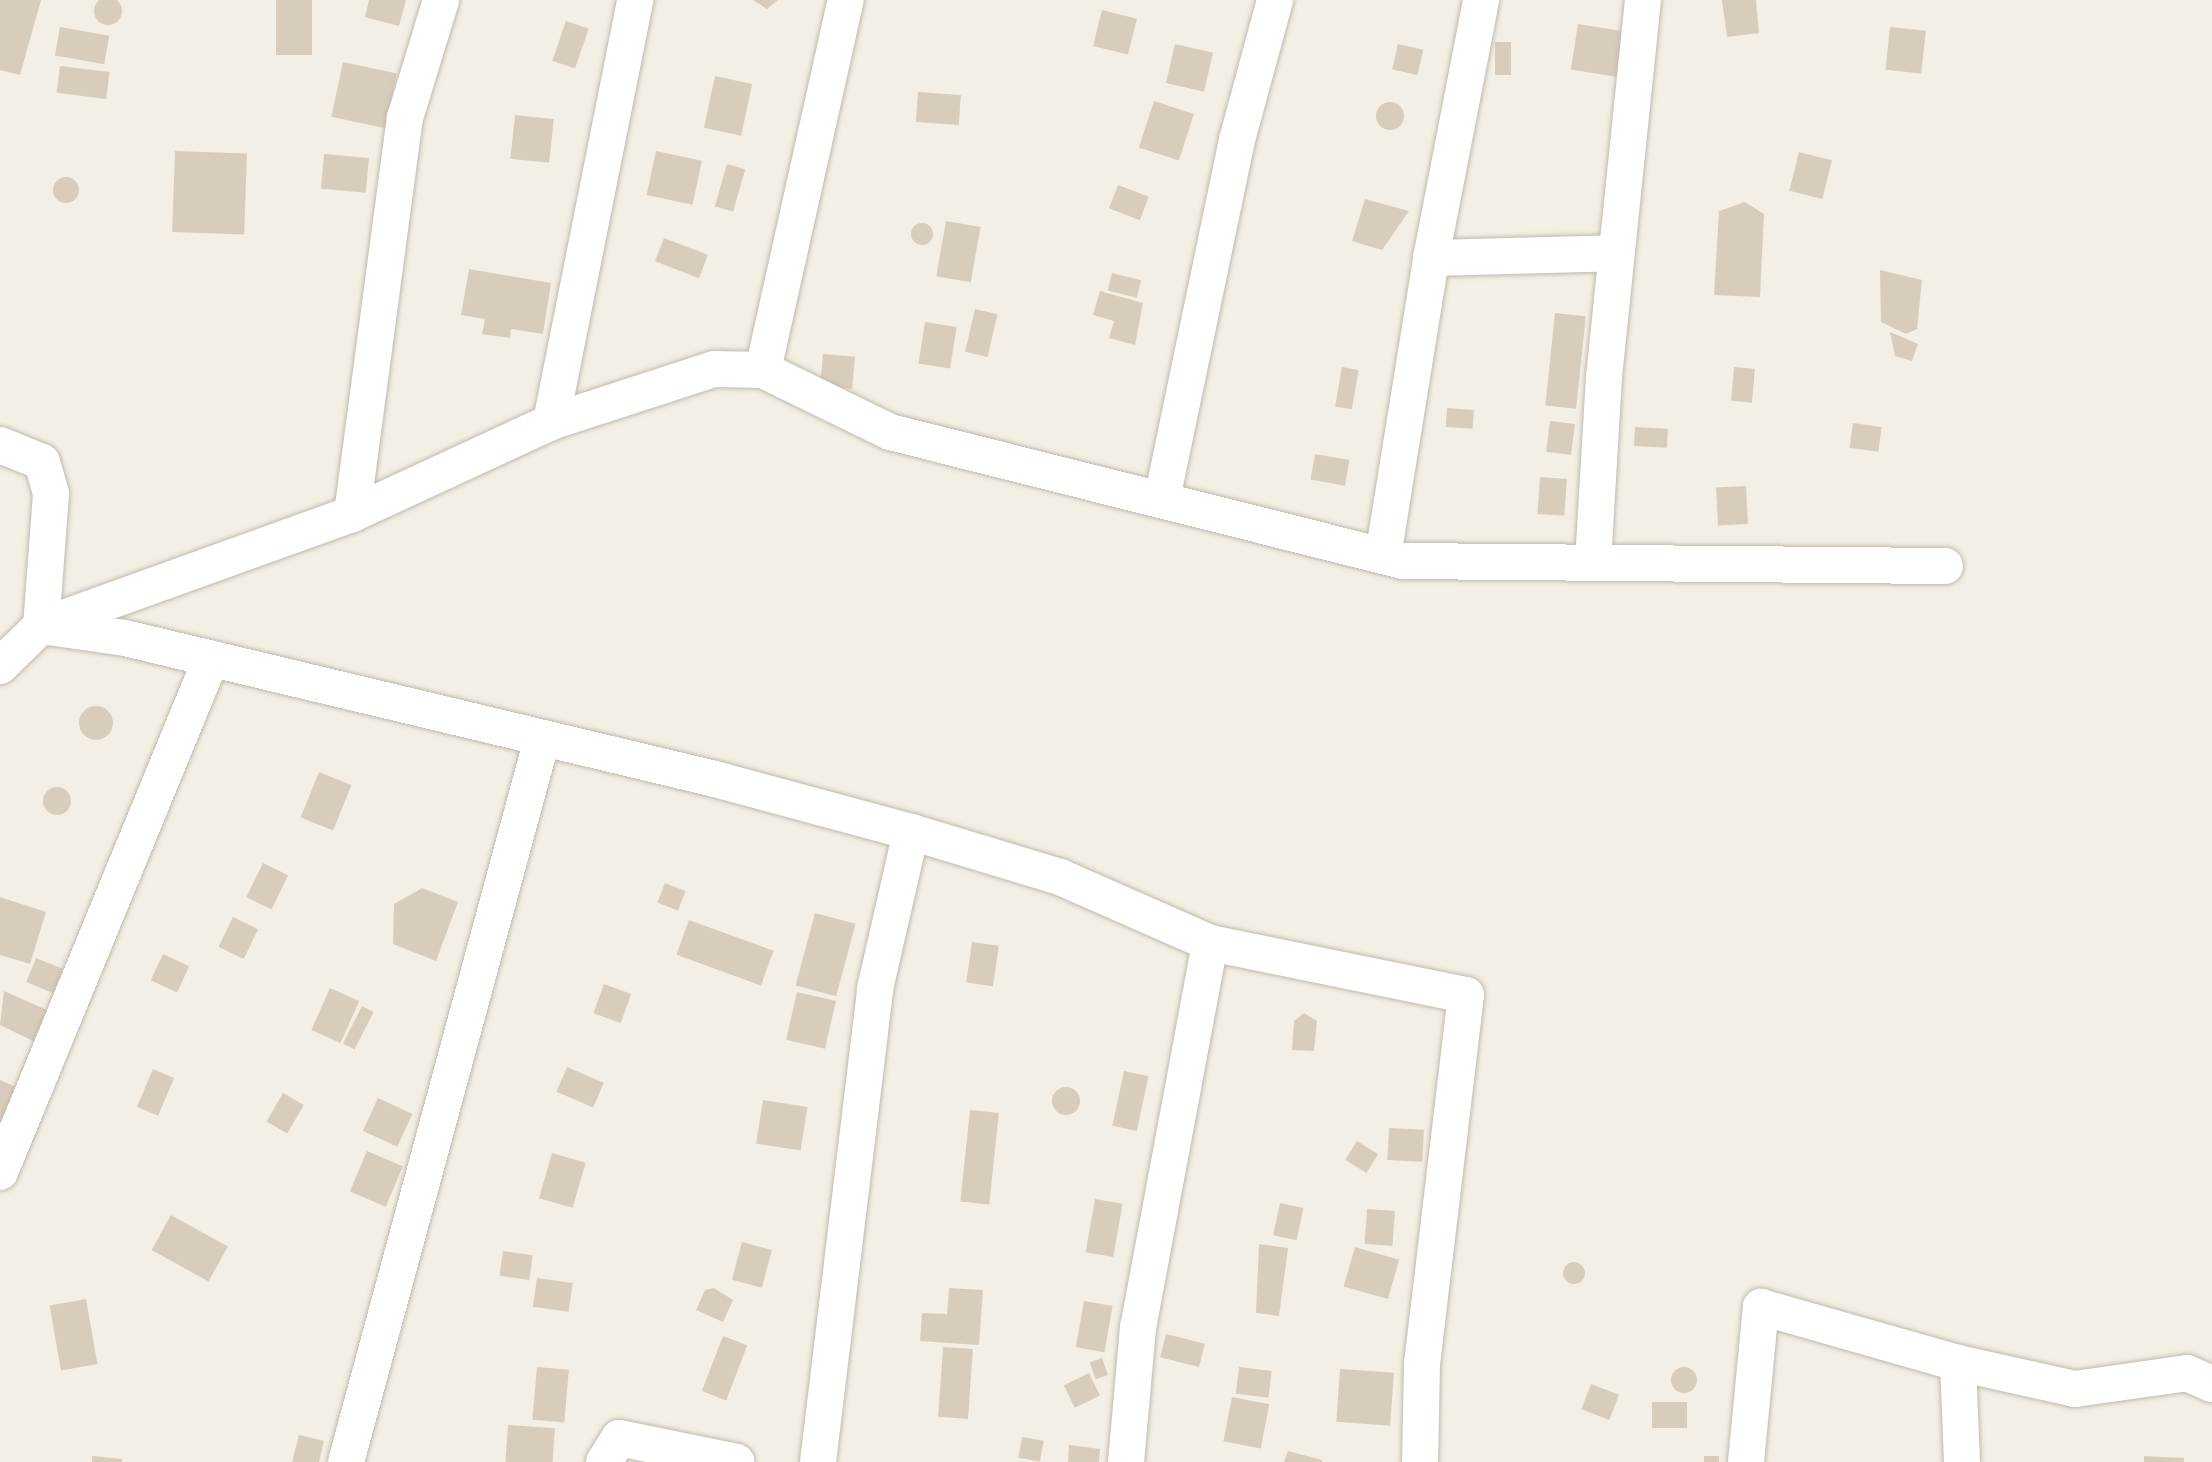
<!DOCTYPE html>
<style>
body{margin:0}
#map{position:relative;width:2212px;height:1462px;overflow:hidden;background:#f3efe5;font-family:Raleway,sans-serif}
div>[style]{position:absolute}
.building>*{inset:0;background:#d8cdbd;transform-origin:0 0}
.round{border-radius:50%}
.roads{filter:drop-shadow(0 0 2px #c2b9aa) drop-shadow(0 0 2px #c2b9aa)}
.minor>*{height:36px;margin:-18px;padding:0 18px;transform-origin:18px;border-radius:18px;background:#fff}
span{translate:-50% -50%;white-space:nowrap;text-align:center;line-height:1.15;-webkit-text-stroke:7px #fff;paint-order:stroke}
</style>
<div id="map">
<div class="building">
<i class="round" style="left:94px;top:-3px;width:28px;height:28px"></i>
<i style="clip-path:polygon(0 0,41px 0,20px 75px,0 70px)"></i>
<i style="left:276px;top:0;width:36px;height:55px"></i>
<i style="clip-path:polygon(369px 0,406px 0,399px 26px,365px 17px)"></i>
<i style="clip-path:polygon(753px 0,778px 0,767px 9px)"></i>
<i style="clip-path:polygon(1722px 0,1756px 0,1759px 33px,1727px 37px)"></i>
<i style="left:1102px;top:10px;width:36px;height:37px;rotate:14deg"></i>
<i style="left:566px;top:21px;width:24px;height:42px;rotate:19deg"></i>
<i style="left:1578px;top:24px;width:46px;height:46px;rotate:9deg"></i>
<i style="left:60px;top:27px;width:50px;height:29px;rotate:10deg"></i>
<i style="left:1890px;top:27px;width:36px;height:43px;rotate:6deg"></i>
<i style="left:1495px;top:42px;width:16px;height:33px"></i>
<i style="left:1175px;top:44px;width:39px;height:40px;rotate:13deg"></i>
<i style="left:1398px;top:44px;width:26px;height:26px;rotate:13deg"></i>
<i style="left:343px;top:62px;width:55px;height:56px;rotate:12deg"></i>
<i style="left:60px;top:66px;width:50px;height:27px;rotate:7deg"></i>
<i style="left:715px;top:76px;width:38px;height:53px;rotate:12deg"></i>
<i style="left:918px;top:92px;width:43px;height:30px;rotate:4deg"></i>
<i style="left:1154px;top:101px;width:42px;height:49px;rotate:18deg"></i>
<i class="round" style="left:1376px;top:102px;width:28px;height:28px"></i>
<i style="left:515px;top:115px;width:39px;height:44px;rotate:6deg"></i>
<i style="left:175px;top:151px;width:72px;height:81px;rotate:2deg"></i>
<i style="left:656px;top:151px;width:47px;height:45px;rotate:12deg"></i>
<i style="left:1799px;top:152px;width:34px;height:40px;rotate:14deg"></i>
<i style="left:324px;top:154px;width:45px;height:35px;rotate:5deg"></i>
<i style="left:727px;top:164px;width:19px;height:44px;rotate:16deg"></i>
<i class="round" style="left:53px;top:177px;width:26px;height:26px"></i>
<i style="left:1118px;top:185px;width:33px;height:25px;rotate:21deg"></i>
<i style="clip-path:polygon(1365px 199px,1409px 211px,1382px 250px,1352px 241px)"></i>
<i style="clip-path:polygon(1745px 202px,1764px 214px,1760px 297px,1714px 295px,1719px 211px)"></i>
<i style="left:946px;top:221px;width:35px;height:56px;rotate:10deg"></i>
<i class="round" style="left:911px;top:223px;width:22px;height:22px"></i>
<i style="left:664px;top:238px;width:47px;height:25px;rotate:21deg"></i>
<i style="clip-path:polygon(469px 269px,551px 283px,543px 334px,511px 329px,510px 338px,482px 334px,485px 319px,461px 315px)"></i>
<i style="clip-path:polygon(1880px 270px,1922px 280px,1917px 329px,1906px 334px,1881px 322px)"></i>
<i style="left:1112px;top:273px;width:30px;height:18px;rotate:14deg"></i>
<i style="clip-path:polygon(1100px 291px,1143px 303px,1135px 345px,1109px 338px,1114px 321px,1093px 315px)"></i>
<i style="left:975px;top:309px;width:23px;height:44px;rotate:13deg"></i>
<i style="left:1555px;top:313px;width:31px;height:93px;rotate:6deg"></i>
<i style="left:925px;top:322px;width:32px;height:42px;rotate:9deg"></i>
<i style="clip-path:polygon(1890px 332px,1918px 344px,1912px 361px,1895px 356px)"></i>
<i style="left:823px;top:354px;width:32px;height:32px;rotate:5deg"></i>
<i style="left:1342px;top:367px;width:17px;height:40px;rotate:10deg"></i>
<i style="left:1734px;top:367px;width:21px;height:34px;rotate:5deg"></i>
<i style="left:1447px;top:408px;width:27px;height:19px;rotate:4deg"></i>
<i style="left:1550px;top:421px;width:25px;height:31px;rotate:7deg"></i>
<i style="left:1853px;top:423px;width:29px;height:25px;rotate:8deg"></i>
<i style="left:1635px;top:427px;width:33px;height:19px;rotate:3deg"></i>
<i style="left:1315px;top:454px;width:35px;height:26px;rotate:10deg"></i>
<i style="left:1540px;top:477px;width:27px;height:37px;rotate:4deg"></i>
<i style="left:1746px;top:486px;width:38px;height:30px;rotate:87deg"></i>
<i class="round" style="left:79px;top:706px;width:34px;height:34px"></i>
<i style="left:319px;top:772px;width:35px;height:49px;rotate:22deg"></i>
<i class="round" style="left:43px;top:787px;width:28px;height:28px"></i>
<i style="left:263px;top:863px;width:28px;height:38px;rotate:26deg"></i>
<i style="left:665px;top:883px;width:22px;height:21px;rotate:21deg"></i>
<i style="clip-path:polygon(422px 888px,458px 902px,436px 961px,393px 944px,394px 904px)"></i>
<i style="clip-path:polygon(0 897px,46px 912px,30px 964px,0 955px)"></i>
<i style="left:815px;top:913px;width:42px;height:75px;rotate:15deg"></i>
<i style="left:233px;top:917px;width:28px;height:33px;rotate:26deg"></i>
<i style="left:689px;top:920px;width:90px;height:37px;rotate:20deg"></i>
<i style="left:972px;top:942px;width:27px;height:41px;rotate:8deg"></i>
<i style="left:163px;top:954px;width:29px;height:29px;rotate:25deg"></i>
<i style="left:36px;top:958px;width:29px;height:26px;rotate:22deg"></i>
<i style="left:604px;top:984px;width:29px;height:31px;rotate:20deg"></i>
<i style="left:330px;top:988px;width:32px;height:46px;rotate:24deg"></i>
<i style="clip-path:polygon(4px 991px,47px 1010px,37px 1043px,0 1025px)"></i>
<i style="left:797px;top:992px;width:40px;height:49px;rotate:13deg"></i>
<i style="left:362px;top:1006px;width:13px;height:42px;rotate:27deg"></i>
<i style="clip-path:polygon(1304px 1013px,1317px 1021px,1314px 1051px,1292px 1050px,1294px 1021px)"></i>
<i style="left:567px;top:1067px;width:40px;height:27px;rotate:23deg"></i>
<i style="left:153px;top:1069px;width:23px;height:41px;rotate:23deg"></i>
<i style="left:1124px;top:1071px;width:25px;height:56px;rotate:12deg"></i>
<i style="clip-path:polygon(0 1080px,16px 1087px,0 1123px)"></i>
<i class="round" style="left:1052px;top:1087px;width:28px;height:28px"></i>
<i style="left:283px;top:1093px;width:24px;height:33px;rotate:30deg"></i>
<i style="left:378px;top:1098px;width:38px;height:36px;rotate:25deg"></i>
<i style="left:763px;top:1100px;width:45px;height:44px;rotate:9deg"></i>
<i style="left:970px;top:1110px;width:29px;height:92px;rotate:6deg"></i>
<i style="left:1389px;top:1128px;width:35px;height:32px;rotate:3deg"></i>
<i style="left:1357px;top:1141px;width:25px;height:22px;rotate:32deg"></i>
<i style="left:367px;top:1151px;width:39px;height:44px;rotate:23deg"></i>
<i style="left:552px;top:1153px;width:35px;height:47px;rotate:16deg"></i>
<i style="left:1095px;top:1199px;width:28px;height:54px;rotate:10deg"></i>
<i style="left:1280px;top:1203px;width:24px;height:33px;rotate:12deg"></i>
<i style="left:1367px;top:1209px;width:28px;height:35px;rotate:4deg"></i>
<i style="left:171px;top:1215px;width:65px;height:40px;rotate:29deg"></i>
<i style="left:742px;top:1242px;width:31px;height:39px;rotate:15deg"></i>
<i style="clip-path:polygon(1259px 1244px,1288px 1248px,1279px 1316px,1256px 1313px)"></i>
<i style="left:1355px;top:1247px;width:46px;height:41px;rotate:16deg"></i>
<i style="left:503px;top:1251px;width:30px;height:25px;rotate:8deg"></i>
<i class="round" style="left:1563px;top:1262px;width:22px;height:22px"></i>
<i style="left:537px;top:1278px;width:36px;height:29px;rotate:8deg"></i>
<i style="clip-path:polygon(714px 1288px,733px 1300px,723px 1322px,696px 1310px,705px 1290px)"></i>
<i style="clip-path:polygon(949px 1288px,983px 1290px,979px 1345px,920px 1341px,922px 1313px,947px 1314px)"></i>
<i style="left:86px;top:1299px;width:66px;height:37px;rotate:80deg"></i>
<i style="left:1084px;top:1301px;width:29px;height:47px;rotate:10deg"></i>
<i style="left:1166px;top:1334px;width:40px;height:24px;rotate:14deg"></i>
<i style="left:723px;top:1336px;width:26px;height:59px;rotate:21deg"></i>
<i style="left:943px;top:1347px;width:30px;height:70px;rotate:4deg"></i>
<i style="left:1102px;top:1358px;width:18px;height:13px;rotate:71deg"></i>
<i style="left:537px;top:1367px;width:32px;height:53px;rotate:5deg"></i>
<i style="left:1239px;top:1367px;width:33px;height:27px;rotate:7deg"></i>
<i class="round" style="left:1671px;top:1367px;width:26px;height:26px"></i>
<i style="left:1340px;top:1369px;width:54px;height:53px;rotate:4deg"></i>
<i style="left:1089px;top:1373px;width:25px;height:28px;rotate:64deg"></i>
<i style="left:1591px;top:1384px;width:30px;height:27px;rotate:21deg"></i>
<i style="left:1232px;top:1397px;width:38px;height:45px;rotate:11deg"></i>
<i style="left:1652px;top:1402px;width:35px;height:26px"></i>
<i style="left:508px;top:1425px;width:47px;height:37px;rotate:4deg"></i>
<i style="clip-path:polygon(299px 1435px,324px 1441px,319px 1462px,292px 1462px)"></i>
<i style="left:1022px;top:1437px;width:22px;height:21px;rotate:10deg"></i>
<i style="clip-path:polygon(1069px 1445px,1100px 1449px,1099px 1462px,1068px 1462px)"></i>
<i style="clip-path:polygon(1288px 1451px,1322px 1460px,1322px 1462px,1284px 1462px)"></i>
<i style="clip-path:polygon(92px 1456px,122px 1459px,122px 1462px,92px 1462px)"></i>
<i style="left:1704px;top:1456px;width:15px;height:6px"></i>
<i style="clip-path:polygon(2144px 1456px,2184px 1458px,2184px 1462px,2144px 1462px)"></i>
</div>
<div class="roads">
<div class="minor">
<i style="left:1431px;top:258px;width:185px;rotate:-1.5deg"></i>
<i style="left:763px;top:370px;width:379px;rotate:-77.4deg"></i>
<i style="left:551px;top:422px;width:430px;rotate:-78.7deg"></i>
<i style="left:0;top:445px;width:45px;rotate:22deg"></i>
<i style="left:42px;top:462px;width:33px;rotate:74deg"></i>
<i style="left:51px;top:494px;width:132px;rotate:94.3deg"></i>
<i style="left:41px;top:626px;width:331px;rotate:-19.8deg"></i>
<i style="left:352px;top:514px;width:219px;rotate:-24.8deg"></i>
<i style="left:551px;top:422px;width:171px;rotate:-18deg"></i>
<i style="left:714px;top:369px;width:49px;rotate:1.2deg"></i>
<i style="left:763px;top:370px;width:141px;rotate:26deg"></i>
<i style="left:890px;top:432px;width:529px;rotate:14.12deg"></i>
<i style="left:1403px;top:561px;width:542px;rotate:0.53deg"></i>
<i style="left:1162px;top:499px;width:367px;rotate:-78.2deg"></i>
<i style="left:1237px;top:140px;width:145px;rotate:-74.8deg"></i>
<i style="left:352px;top:514px;width:400px;rotate:-82.4deg"></i>
<i style="left:405px;top:118px;width:123px;rotate:-73deg"></i>
<i style="left:1383px;top:556px;width:302px;rotate:-80.8deg"></i>
<i style="left:1431px;top:258px;width:263px;rotate:-79deg"></i>
<i style="left:1593px;top:562px;width:185px;rotate:-86.6deg"></i>
<i style="left:1604px;top:377px;width:379px;rotate:-84.1deg"></i>
<i style="left:0;top:666px;width:57px;rotate:-44.3deg"></i>
<i style="left:41px;top:626px;width:85px;rotate:8.1deg"></i>
<i style="left:125px;top:638px;width:607px;rotate:13.44deg"></i>
<i style="left:715px;top:779px;width:203px;rotate:15.1deg"></i>
<i style="left:911px;top:832px;width:156px;rotate:16.8deg"></i>
<i style="left:1060px;top:877px;width:164px;rotate:23.7deg"></i>
<i style="left:1210px;top:943px;width:261px;rotate:11.5deg"></i>
<i style="left:1466px;top:995px;width:370px;rotate:96.8deg"></i>
<i style="left:1422px;top:1362px;width:100px;rotate:91.1deg"></i>
<i style="left:0;top:1172px;width:555px;rotate:-67.64deg"></i>
<i style="left:1958px;top:1363px;width:99px;rotate:87.7deg"></i>
<i style="left:346px;top:1462px;width:749px;rotate:-74.83deg"></i>
<i style="left:604px;top:1462px;width:28px;rotate:-58deg"></i>
<i style="left:619px;top:1438px;width:120px;rotate:11.5deg"></i>
<i style="left:818px;top:1462px;width:476px;rotate:-83.1deg"></i>
<i style="left:875px;top:989px;width:161px;rotate:-77.1deg"></i>
<i style="left:1126px;top:1462px;width:135px;rotate:-84.9deg"></i>
<i style="left:1138px;top:1328px;width:392px;rotate:-79.4deg"></i>
<i style="left:1746px;top:1462px;width:156px;rotate:-84.5deg"></i>
<i style="left:1761px;top:1307px;width:205px;rotate:15.9deg"></i>
<i style="left:1958px;top:1363px;width:120px;rotate:12.5deg"></i>
<i style="left:2075px;top:1389px;width:113px;rotate:-8.1deg"></i>
<i style="left:2187px;top:1373px;width:27px;rotate:24deg"></i>
</div>
</div>
</div>
